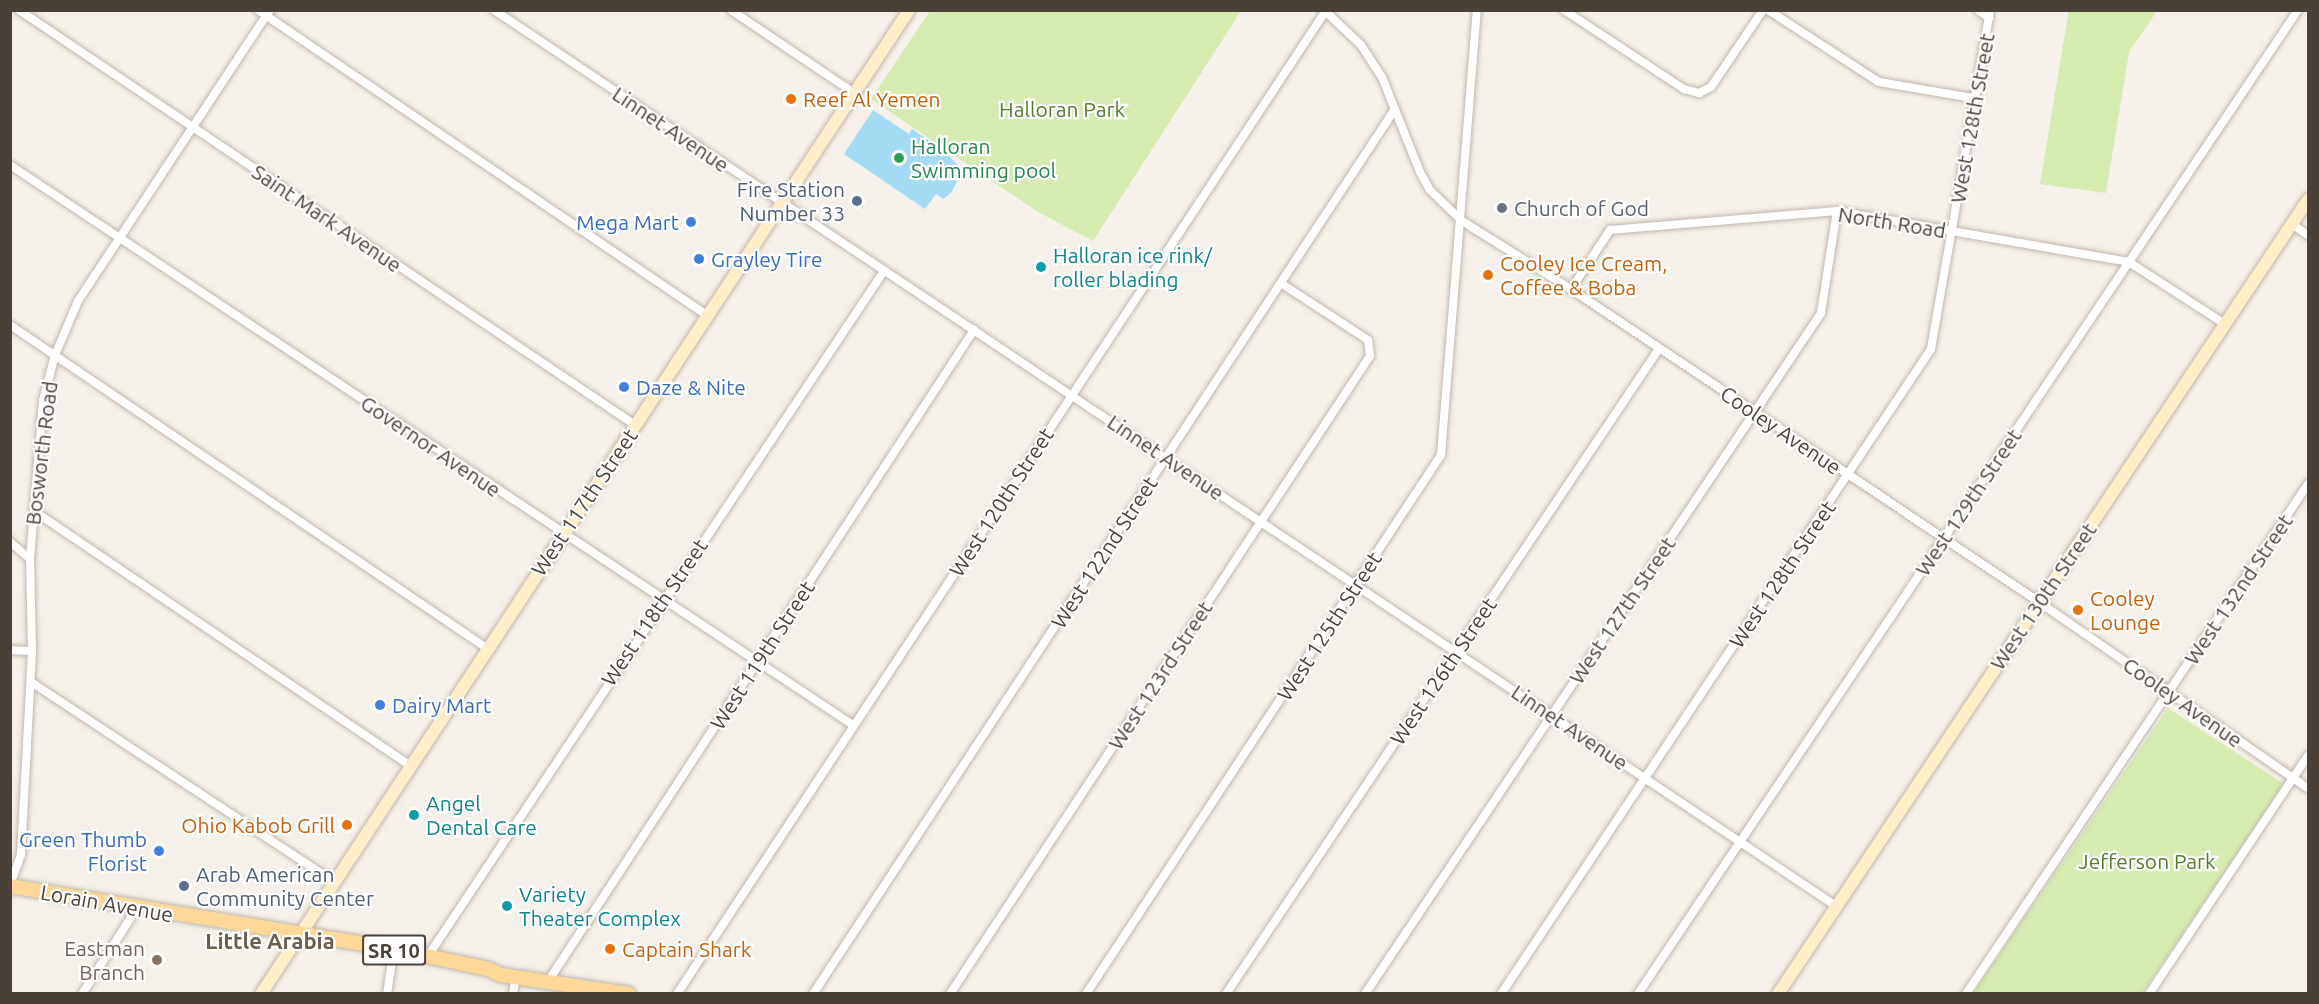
<!DOCTYPE html>
<style>
body{margin:0}
#map{position:relative;width:2319px;height:1004px;overflow:hidden;background:#f5f0e9;font-family:Ubuntu,sans-serif}
div>[style]{position:absolute}
.green>*{inset:0;background:#d5ebb0}
.water>*{inset:0;background:#a3daf4}
.roads{filter:drop-shadow(0 0 2px #c1b7ab) drop-shadow(0 0 2px #c1b7ab)}
.minor>*{height:8px;margin:-4px;padding:0 4px;transform-origin:4px;border-radius:4px;background:#fff}
.secondary>*{height:12px;margin:-6px;padding:0 6px;transform-origin:6px;border-radius:6px;background:#ffedc9}
.primary>*{height:14px;margin:-7px;padding:0 7px;transform-origin:7px;border-radius:7px;background:#ffd898}
.dots>*{width:16px;height:16px;translate:-50% -50%;box-sizing:border-box;border:3px solid #fff;border-radius:50%}
span{translate:-50% -50%;white-space:nowrap;text-align:center;line-height:1.15;-webkit-text-stroke:4.5px #fff;paint-order:stroke}
.shield-label span{padding:2px 4px;background:#fff;border:2px solid;border-radius:4px;-webkit-text-stroke-width:0}
.shield-label{font-size:20px;color:#494037;font-weight:700}
.food-label{font-size:21px;color:#c56008}
.left{translate:0 -50%;text-align:left}
.right{translate:-100% -50%;text-align:right}
.park-label{font-size:21px;color:#4f7e26}
.street-label{font-size:21px;color:#494037}
.leisure-label{font-size:21px;color:#27864d}
.service-label{font-size:21px;color:#4e5e75}
.worship-label{font-size:21px;color:#5b616d}
.shop-label{font-size:21px;color:#366cbe}
.culture-label{font-size:21px;color:#0d838f}
.education-label{font-size:21px;color:#785e54}
.neighbourhood-label{font-size:22px;color:#6c5d4d;font-weight:700}
.frame{position:absolute;inset:0;border:12px solid #494037;pointer-events:none}
</style>
<div id="map">
<div class="green">
<i style="clip-path:polygon(2069px 10px,2157px 11px,2129px 52px,2106px 193px,2040px 184px)"></i>
<i style="clip-path:polygon(930px 11px,930px 10px,1241px 11px,1093px 241px,1038px 212px,871px 99px)"></i>
<i style="clip-path:polygon(2168px 708px,2284px 784px,2212px 891px,2142px 993px,1973px 993px)"></i>
</div>
<div class="water">
<i style="clip-path:polygon(873px 110px,909px 134px,912px 129px,944px 151px,963px 170px,951px 193px,943px 199px,936px 194px,925px 209px,844px 154px)"></i>
</div>
<div class="roads">
<div class="minor">
<i style="left:19px;top:10px;width:743px;rotate:33.97deg"></i>
<i style="left:258px;top:10px;width:544px;rotate:34.22deg"></i>
<i style="left:494px;top:10px;width:1614px;rotate:33.73deg"></i>
<i style="left:731px;top:10px;width:148px;rotate:34deg"></i>
<i style="left:1324px;top:10px;width:51px;rotate:43.4deg"></i>
<i style="left:1361px;top:45px;width:38px;rotate:57deg"></i>
<i style="left:1382px;top:77px;width:102px;rotate:68.2deg"></i>
<i style="left:1420px;top:172px;width:21px;rotate:61deg"></i>
<i style="left:1430px;top:190px;width:45px;rotate:44.1deg"></i>
<i style="left:1462px;top:221px;width:128px;rotate:32deg"></i>
<i style="left:1571px;top:289px;width:563px;rotate:33.77deg"></i>
<i style="left:2039px;top:602px;width:327px;rotate:34.7deg"></i>
<i style="left:1564px;top:10px;width:144px;rotate:33.4deg"></i>
<i style="left:1684px;top:89px;width:16px;rotate:15deg"></i>
<i style="left:1699px;top:93px;width:13px;rotate:-27deg"></i>
<i style="left:1711px;top:87px;width:93px;rotate:-56deg"></i>
<i style="left:1768px;top:10px;width:132px;rotate:33deg"></i>
<i style="left:1879px;top:82px;width:95px;rotate:9.7deg"></i>
<i style="left:1978px;top:10px;width:14px;rotate:36deg"></i>
<i style="left:10px;top:165px;width:1012px;rotate:33.6deg"></i>
<i style="left:2292px;top:224px;width:19px;rotate:35deg"></i>
<i style="left:1571px;top:289px;width:71px;rotate:-56.5deg"></i>
<i style="left:1610px;top:230px;width:228px;rotate:-4.8deg"></i>
<i style="left:1837px;top:211px;width:296px;rotate:9.9deg"></i>
<i style="left:2129px;top:262px;width:114px;rotate:32.9deg"></i>
<i style="left:10px;top:325px;width:577px;rotate:34.13deg"></i>
<i style="left:34px;top:511px;width:455px;rotate:34.1deg"></i>
<i style="left:10px;top:542px;width:26px;rotate:40deg"></i>
<i style="left:10px;top:650px;width:22px;rotate:3deg"></i>
<i style="left:31px;top:682px;width:363px;rotate:33.4deg"></i>
<i style="left:10px;top:885px;width:32px;rotate:-70deg"></i>
<i style="left:21px;top:855px;width:204px;rotate:-86.9deg"></i>
<i style="left:32px;top:651px;width:92px;rotate:-91.2deg"></i>
<i style="left:30px;top:559px;width:159px;rotate:-85.3deg"></i>
<i style="left:43px;top:401px;width:48px;rotate:-75.4deg"></i>
<i style="left:55px;top:355px;width:59px;rotate:-66.9deg"></i>
<i style="left:78px;top:301px;width:349px;rotate:-56.6deg"></i>
<i style="left:428px;top:956px;width:823px;rotate:-56.35deg"></i>
<i style="left:549px;top:980px;width:777px;rotate:-56.82deg"></i>
<i style="left:82px;top:994px;width:102px;rotate:-57.4deg"></i>
<i style="left:387px;top:994px;width:46px;rotate:-81.2deg"></i>
<i style="left:513px;top:994px;width:19px;rotate:-81deg"></i>
<i style="left:677px;top:994px;width:1177px;rotate:-56.58deg"></i>
<i style="left:813px;top:994px;width:1059px;rotate:-56.67deg"></i>
<i style="left:950px;top:994px;width:764px;rotate:-56.64deg"></i>
<i style="left:1370px;top:356px;width:16px;rotate:-97deg"></i>
<i style="left:1368px;top:340px;width:103px;rotate:-146.9deg"></i>
<i style="left:1086px;top:994px;width:645px;rotate:-56.63deg"></i>
<i style="left:1441px;top:455px;width:446px;rotate:-85.4deg"></i>
<i style="left:1226px;top:994px;width:777px;rotate:-56.13deg"></i>
<i style="left:1365px;top:994px;width:820px;rotate:-56.19deg"></i>
<i style="left:1821px;top:313px;width:103px;rotate:-81.1deg"></i>
<i style="left:1501px;top:994px;width:775px;rotate:-56.31deg"></i>
<i style="left:1931px;top:349px;width:344px;rotate:-80.1deg"></i>
<i style="left:1638px;top:994px;width:1185px;rotate:-56.15deg"></i>
<i style="left:1966px;top:994px;width:614px;rotate:-56.15deg"></i>
<i style="left:2149px;top:994px;width:286px;rotate:-56.3deg"></i>
</div>
<div class="secondary">
<i style="left:261px;top:994px;width:1178px;rotate:-56.63deg"></i>
<i style="left:1778px;top:994px;width:955px;rotate:-56.28deg"></i>
</div>
<div class="primary">
<i style="left:10px;top:886px;width:389px;rotate:9.3deg"></i>
<i style="left:394px;top:949px;width:96px;rotate:12deg"></i>
<i style="left:488px;top:969px;width:14px;rotate:25deg"></i>
<i style="left:501px;top:975px;width:129px;rotate:8.4deg"></i>
</div>
</div>
<div class="dots">
<i style="left:791px;top:99px;background:#e8710a"></i>
<i style="left:899px;top:158px;background:#2e9e5b"></i>
<i style="left:857px;top:201px;background:#5c6f8a"></i>
<i style="left:1502px;top:208px;background:#6b7280"></i>
<i style="left:691px;top:222px;background:#3f7fe0"></i>
<i style="left:699px;top:259px;background:#3f7fe0"></i>
<i style="left:1041px;top:267px;background:#0f9aa8"></i>
<i style="left:1488px;top:275px;background:#e8710a"></i>
<i style="left:624px;top:387px;background:#3f7fe0"></i>
<i style="left:2078px;top:610px;background:#e8710a"></i>
<i style="left:380px;top:705px;background:#3f7fe0"></i>
<i style="left:414px;top:815px;background:#0f9aa8"></i>
<i style="left:347px;top:825px;background:#e8710a"></i>
<i style="left:159px;top:851px;background:#3f7fe0"></i>
<i style="left:184px;top:886px;background:#5c6f8a"></i>
<i style="left:507px;top:906px;background:#0f9aa8"></i>
<i style="left:610px;top:949px;background:#e8710a"></i>
<i style="left:157px;top:960px;background:#8d6e63"></i>
</div>
<div class="shield-label">
<span style="left:394px;top:950px">SR 10</span>
</div>
<div class="food-label">
<span class="left" style="left:803px;top:99px">Reef Al Yemen</span>
<span class="left" style="left:1500px;top:275px">Cooley Ice Cream,<br>Coffee &amp; Boba</span>
<span class="left" style="left:2090px;top:610px">Cooley<br>Lounge</span>
<span class="right" style="left:335px;top:825px">Ohio Kabob Grill</span>
<span class="left" style="left:622px;top:949px">Captain Shark</span>
</div>
<div class="park-label">
<span style="left:1062px;top:109px">Halloran Park</span>
<span style="left:2147px;top:861px">Jefferson Park</span>
</div>
<div class="street-label">
<span style="left:1972px;top:118px;rotate:-80deg">West 128th Street</span>
<span style="left:671px;top:129px;rotate:34deg">Linnet Avenue</span>
<span style="left:327px;top:218px;rotate:34deg">Saint Mark Avenue</span>
<span style="left:1892px;top:222px;rotate:9deg">North Road</span>
<span style="left:1781px;top:430px;rotate:34deg">Cooley Avenue</span>
<span style="left:431px;top:446px;rotate:34deg">Governor Avenue</span>
<span style="left:41px;top:453px;rotate:-83deg">Bosworth Road</span>
<span style="left:1166px;top:457px;rotate:34deg">Linnet Avenue</span>
<span style="left:584px;top:502px;rotate:-56deg">West 117th Street</span>
<span style="left:1001px;top:502px;rotate:-57deg">West 120th Street</span>
<span style="left:1968px;top:502px;rotate:-56deg">West 129th Street</span>
<span style="left:1104px;top:552px;rotate:-57deg">West 122nd Street</span>
<span style="left:1782px;top:574px;rotate:-56deg">West 128th Street</span>
<span style="left:2238px;top:589px;rotate:-56deg">West 132nd Street</span>
<span style="left:2043px;top:596px;rotate:-56deg">West 130th Street</span>
<span style="left:1622px;top:610px;rotate:-56deg">West 127th Street</span>
<span style="left:654px;top:612px;rotate:-56deg">West 118th Street</span>
<span style="left:1329px;top:626px;rotate:-57deg">West 125th Street</span>
<span style="left:762px;top:655px;rotate:-57deg">West 119th Street</span>
<span style="left:1443px;top:671px;rotate:-56deg">West 126th Street</span>
<span style="left:1160px;top:675px;rotate:-57deg">West 123rd Street</span>
<span style="left:2183px;top:702px;rotate:35deg">Cooley Avenue</span>
<span style="left:1570px;top:727px;rotate:34deg">Linnet Avenue</span>
<span style="left:107px;top:903px;rotate:10deg">Lorain Avenue</span>
</div>
<div class="leisure-label">
<span class="left" style="left:911px;top:158px">Halloran<br>Swimming pool</span>
</div>
<div class="service-label">
<span class="right" style="left:845px;top:201px">Fire Station<br>Number 33</span>
<span class="left" style="left:196px;top:886px">Arab American<br>Community Center</span>
</div>
<div class="worship-label">
<span class="left" style="left:1514px;top:208px">Church of God</span>
</div>
<div class="shop-label">
<span class="right" style="left:679px;top:222px">Mega Mart</span>
<span class="left" style="left:711px;top:259px">Grayley Tire</span>
<span class="left" style="left:636px;top:387px">Daze &amp; Nite</span>
<span class="left" style="left:392px;top:705px">Dairy Mart</span>
<span class="right" style="left:147px;top:851px">Green Thumb<br>Florist</span>
</div>
<div class="culture-label">
<span class="left" style="left:1053px;top:267px">Halloran ice rink/<br>roller blading</span>
<span class="left" style="left:426px;top:815px">Angel<br>Dental Care</span>
<span class="left" style="left:519px;top:906px">Variety<br>Theater Complex</span>
</div>
<div class="education-label">
<span class="right" style="left:145px;top:960px">Eastman<br>Branch</span>
</div>
<div class="neighbourhood-label">
<span style="left:270px;top:941px">Little Arabia</span>
</div>
<div class="frame"></div>
</div>
